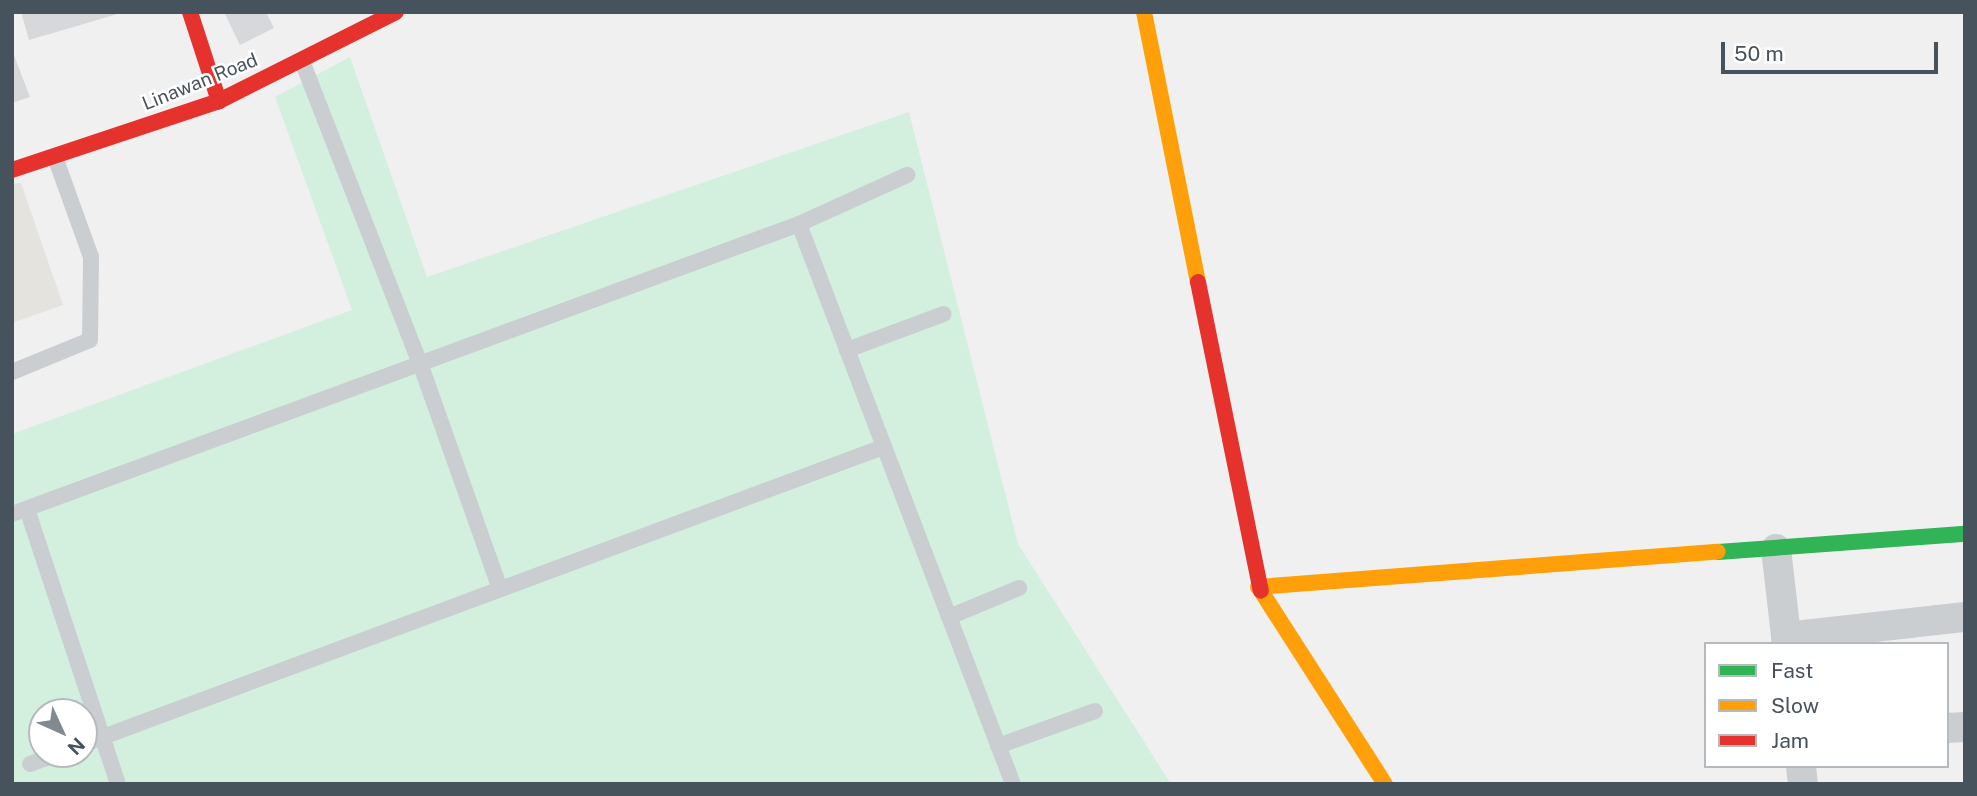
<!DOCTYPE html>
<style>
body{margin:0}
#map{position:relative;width:1977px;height:796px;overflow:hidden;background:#f0f0f0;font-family:"Public Sans",sans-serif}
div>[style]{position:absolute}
.commercial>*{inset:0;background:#e5e3de}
.green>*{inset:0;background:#d3f0df}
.building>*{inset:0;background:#d7d8d9}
.lane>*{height:16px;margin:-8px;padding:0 8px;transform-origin:8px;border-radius:8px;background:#cbced1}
.street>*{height:30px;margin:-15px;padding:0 15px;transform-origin:15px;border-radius:15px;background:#cbced1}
.fast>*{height:16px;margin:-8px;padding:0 8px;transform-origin:8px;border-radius:8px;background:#30b455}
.slow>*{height:16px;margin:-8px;padding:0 8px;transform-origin:8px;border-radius:8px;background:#ff9f0a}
.jam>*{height:16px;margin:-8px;padding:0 8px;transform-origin:8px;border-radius:8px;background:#e5322d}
span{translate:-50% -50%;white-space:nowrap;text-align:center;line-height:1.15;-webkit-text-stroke:5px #fff;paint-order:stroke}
.street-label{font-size:19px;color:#46525c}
.frame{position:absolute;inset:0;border:14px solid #46525c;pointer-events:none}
.legend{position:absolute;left:1704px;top:642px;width:245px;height:126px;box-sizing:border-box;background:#fff;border:2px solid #b5babe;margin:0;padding:9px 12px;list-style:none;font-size:21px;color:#46525c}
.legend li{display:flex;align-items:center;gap:14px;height:35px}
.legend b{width:35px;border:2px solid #b5babe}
.north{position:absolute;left:28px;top:698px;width:70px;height:70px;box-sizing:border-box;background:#fff;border:2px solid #b5babe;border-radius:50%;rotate:135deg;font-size:19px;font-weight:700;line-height:28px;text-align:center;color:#46525c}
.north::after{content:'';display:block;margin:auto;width:24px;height:32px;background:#828990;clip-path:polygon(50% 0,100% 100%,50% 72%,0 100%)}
.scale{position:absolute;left:1721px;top:42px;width:217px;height:32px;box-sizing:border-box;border:4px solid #46525c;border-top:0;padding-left:9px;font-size:21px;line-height:24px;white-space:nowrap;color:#46525c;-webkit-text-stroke:5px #fff;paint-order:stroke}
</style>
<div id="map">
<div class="commercial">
<i style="clip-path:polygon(21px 183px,63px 305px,12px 323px,12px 184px)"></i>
</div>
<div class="green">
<i style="clip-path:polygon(evenodd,350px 57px,427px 277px,909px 112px,1018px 544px,1171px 784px,12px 784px,12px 434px,352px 310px,275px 97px,350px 57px,42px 712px,84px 712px,84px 754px,42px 754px,42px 712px)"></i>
</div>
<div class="building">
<i style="clip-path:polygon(21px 12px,121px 12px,121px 13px,29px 40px)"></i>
<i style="clip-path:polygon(224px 12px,266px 12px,274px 28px,240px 45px)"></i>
<i style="clip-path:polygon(12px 50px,30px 97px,12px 103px)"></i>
</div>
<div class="lane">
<i style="left:302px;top:61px;width:324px;rotate:68.7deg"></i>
<i style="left:420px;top:363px;width:240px;rotate:70.5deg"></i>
<i style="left:799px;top:224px;width:599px;rotate:69.09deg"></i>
<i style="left:847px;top:350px;width:103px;rotate:-20.4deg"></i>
<i style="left:12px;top:372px;width:84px;rotate:-22.3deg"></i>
<i style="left:90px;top:340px;width:83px;rotate:-89.3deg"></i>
<i style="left:91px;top:257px;width:106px;rotate:-109.8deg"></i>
<i style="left:27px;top:509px;width:290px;rotate:71.7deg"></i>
<i style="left:12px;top:514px;width:839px;rotate:-20.23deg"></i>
<i style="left:799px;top:224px;width:119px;rotate:-24.4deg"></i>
<i style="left:949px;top:617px;width:76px;rotate:-22.5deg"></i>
<i style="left:84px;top:744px;width:852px;rotate:-20.39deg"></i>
<i style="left:998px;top:746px;width:103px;rotate:-19.8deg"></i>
<i style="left:30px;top:764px;width:29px;rotate:-20deg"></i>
</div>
<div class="street">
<i style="left:1776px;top:549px;width:96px;rotate:83.4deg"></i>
<i style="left:1786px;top:637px;width:180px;rotate:-6.4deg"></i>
<i style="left:1947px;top:728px;width:18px;rotate:-3deg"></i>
<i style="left:1801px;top:766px;width:18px;rotate:84deg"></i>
</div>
<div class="fast">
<i style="left:1718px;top:552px;width:248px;rotate:-4.2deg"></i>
</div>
<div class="slow">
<i style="left:1144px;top:12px;width:275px;rotate:78.7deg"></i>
<i style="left:1258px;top:587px;width:461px;rotate:-4.4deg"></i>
<i style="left:1261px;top:591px;width:229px;rotate:57.3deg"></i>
</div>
<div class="jam">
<i style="left:190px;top:12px;width:94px;rotate:72deg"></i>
<i style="left:12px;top:170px;width:218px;rotate:-18.4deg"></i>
<i style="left:219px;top:101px;width:198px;rotate:-26.7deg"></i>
<i style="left:1198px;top:282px;width:315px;rotate:78.5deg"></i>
</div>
<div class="street-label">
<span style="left:200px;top:82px;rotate:-22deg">Linawan Road</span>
</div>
<div class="frame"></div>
<ul class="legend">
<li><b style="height:9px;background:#30b455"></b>Fast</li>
<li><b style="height:9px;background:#ff9f0a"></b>Slow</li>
<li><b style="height:9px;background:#e5322d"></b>Jam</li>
</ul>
<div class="north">N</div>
<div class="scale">50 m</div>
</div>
